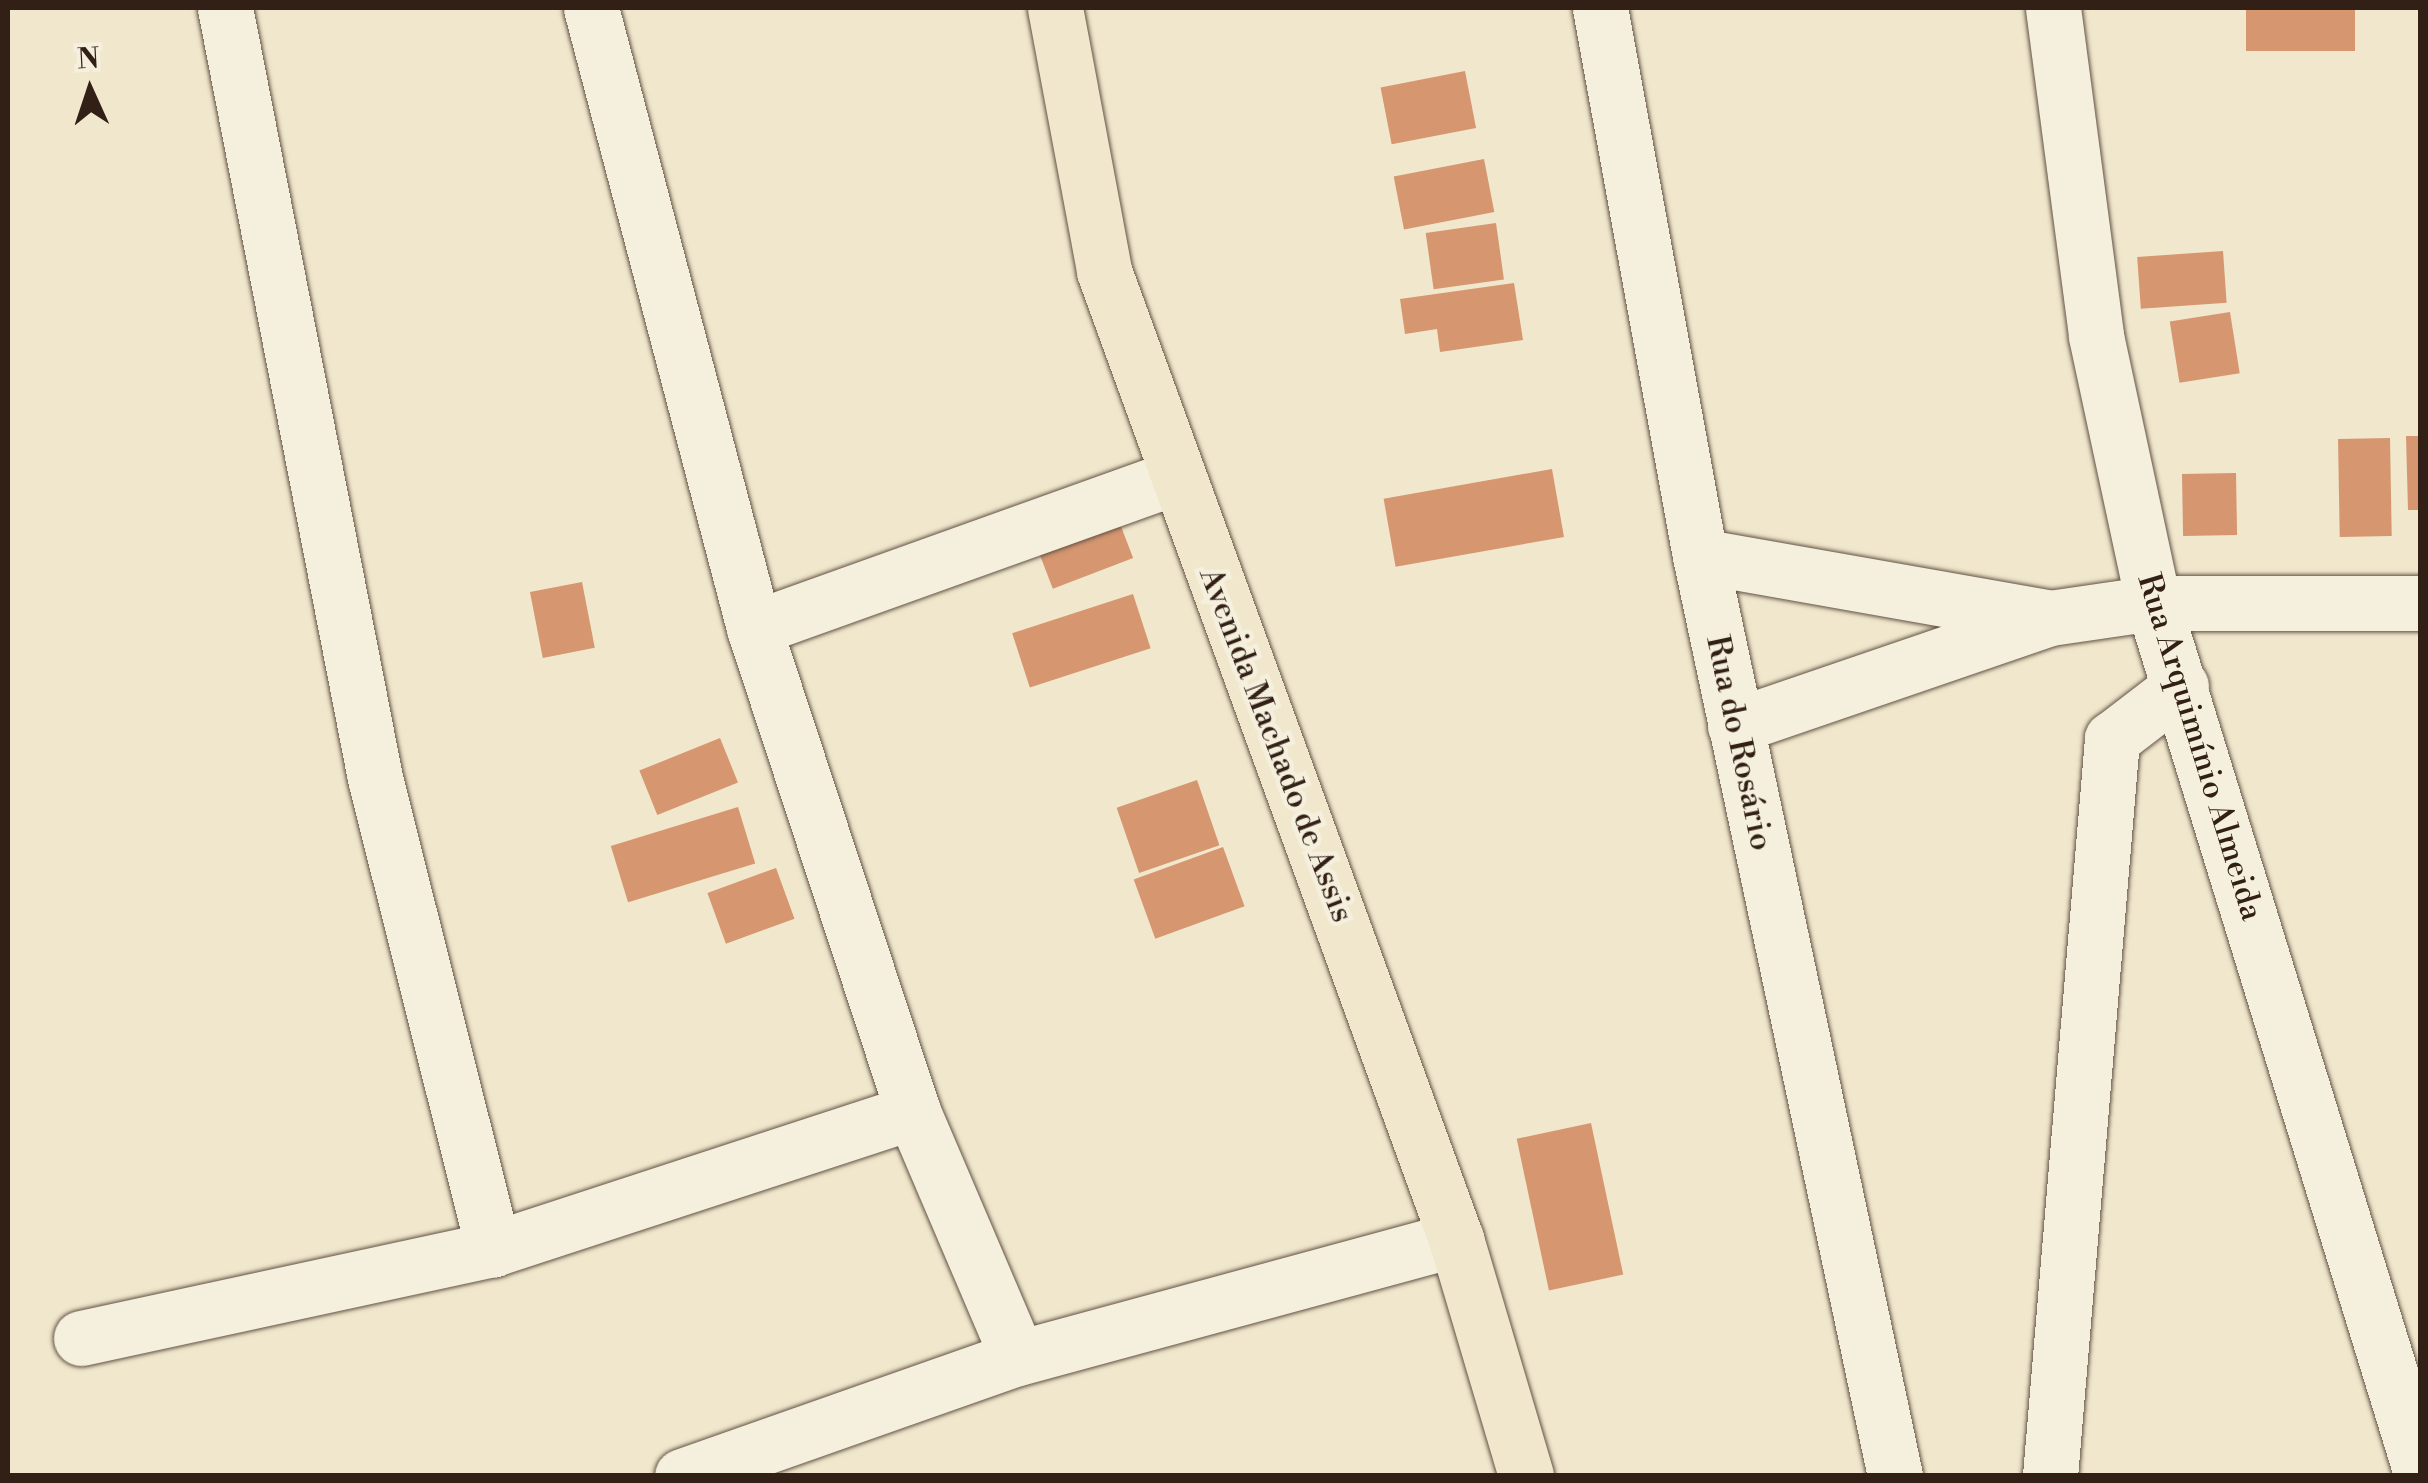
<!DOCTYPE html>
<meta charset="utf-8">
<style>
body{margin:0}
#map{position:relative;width:2428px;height:1483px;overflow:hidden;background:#f0e7cc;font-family:"Libre Bodoni",serif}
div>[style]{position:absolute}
.building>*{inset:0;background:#d69670;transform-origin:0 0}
.roads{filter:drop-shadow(0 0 2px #625244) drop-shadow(0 0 2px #625244)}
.minor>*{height:55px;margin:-27.5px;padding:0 27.5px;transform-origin:27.5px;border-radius:27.5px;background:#f5efde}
.major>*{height:55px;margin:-27.5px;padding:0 27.5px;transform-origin:27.5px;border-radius:27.5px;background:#f0e7cc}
span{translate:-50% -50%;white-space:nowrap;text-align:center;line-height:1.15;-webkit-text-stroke:9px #f5efde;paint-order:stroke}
.street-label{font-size:32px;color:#322016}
.frame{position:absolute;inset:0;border:10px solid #322016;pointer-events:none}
.north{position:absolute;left:40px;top:40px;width:100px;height:100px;-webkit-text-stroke:8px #f5efde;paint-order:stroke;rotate:357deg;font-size:28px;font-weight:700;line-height:40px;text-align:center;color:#322016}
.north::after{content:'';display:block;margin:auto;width:35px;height:45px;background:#322016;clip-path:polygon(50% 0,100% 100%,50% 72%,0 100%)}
</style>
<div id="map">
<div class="building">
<i style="left:2246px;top:8px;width:109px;height:43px"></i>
<i style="left:1465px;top:71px;width:58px;height:86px;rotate:79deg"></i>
<i style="left:1484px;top:159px;width:54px;height:92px;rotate:79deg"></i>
<i style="left:1496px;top:223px;width:57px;height:71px;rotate:82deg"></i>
<i style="left:2223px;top:251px;width:52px;height:86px;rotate:86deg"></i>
<i style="clip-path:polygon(1514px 283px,1523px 340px,1440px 352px,1437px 329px,1405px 334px,1400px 299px)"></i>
<i style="left:2230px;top:312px;width:62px;height:61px;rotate:81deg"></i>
<i style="clip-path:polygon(2406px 436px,2420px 436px,2420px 510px,2408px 510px)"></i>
<i style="left:2390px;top:438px;width:98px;height:52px;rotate:89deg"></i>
<i style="left:1552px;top:469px;width:69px;height:171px;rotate:80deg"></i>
<i style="left:2236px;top:473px;width:62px;height:54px;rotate:89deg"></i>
<i style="left:1117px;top:516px;width:45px;height:86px;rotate:69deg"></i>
<i style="left:582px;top:582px;width:67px;height:53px;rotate:79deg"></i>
<i style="left:1133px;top:594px;width:57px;height:127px;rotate:72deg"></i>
<i style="left:720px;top:738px;width:48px;height:87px;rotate:68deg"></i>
<i style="left:1197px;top:780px;width:69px;height:85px;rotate:71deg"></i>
<i style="left:738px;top:807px;width:59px;height:133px;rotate:73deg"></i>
<i style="left:1223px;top:847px;width:63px;height:95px;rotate:70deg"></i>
<i style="left:776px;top:868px;width:54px;height:73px;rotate:70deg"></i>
<i style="left:1591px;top:1123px;width:155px;height:76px;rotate:78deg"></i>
</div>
<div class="roads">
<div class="minor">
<i style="left:225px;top:8px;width:784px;rotate:78.98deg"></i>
<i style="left:375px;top:778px;width:486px;rotate:75.9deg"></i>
<i style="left:591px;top:8px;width:641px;rotate:75.27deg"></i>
<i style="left:754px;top:628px;width:509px;rotate:71.81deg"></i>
<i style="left:913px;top:1112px;width:267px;rotate:66.9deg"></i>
<i style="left:1600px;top:8px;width:557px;rotate:79.66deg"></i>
<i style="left:1700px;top:556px;width:940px;rotate:78.03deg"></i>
<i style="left:2053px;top:8px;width:331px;rotate:82.5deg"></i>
<i style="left:2096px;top:336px;width:273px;rotate:77.9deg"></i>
<i style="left:2153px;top:603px;width:907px;rotate:72.88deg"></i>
<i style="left:1700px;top:556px;width:355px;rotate:10deg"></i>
<i style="left:2050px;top:618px;width:333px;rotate:161.1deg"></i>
<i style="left:2050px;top:618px;width:104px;rotate:-8.3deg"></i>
<i style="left:2153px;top:603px;width:267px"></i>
<i style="left:754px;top:628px;width:445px;rotate:-19.7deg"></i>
<i style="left:81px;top:1338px;width:422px;rotate:-12.2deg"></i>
<i style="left:493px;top:1249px;width:442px;rotate:-18.1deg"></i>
<i style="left:682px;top:1476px;width:356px;rotate:-19.4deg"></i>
<i style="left:1018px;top:1358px;width:454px;rotate:-15.2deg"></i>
<i style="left:2050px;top:1476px;width:740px;rotate:-85.19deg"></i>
<i style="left:2112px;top:739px;width:87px;rotate:-37.5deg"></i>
</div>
<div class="major">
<i style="left:1055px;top:8px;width:268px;rotate:79.4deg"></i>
<i style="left:1104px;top:271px;width:1030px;rotate:70.02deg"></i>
<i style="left:1456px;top:1239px;width:247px;rotate:73.5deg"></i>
</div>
</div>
<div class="street-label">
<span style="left:1739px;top:743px;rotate:78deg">Rua do Rosário</span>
<span style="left:1276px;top:745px;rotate:69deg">Avenida Machado de Assis</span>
<span style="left:2200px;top:747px;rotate:73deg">Rua Arquimínio Almeida</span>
</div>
<div class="frame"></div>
<div class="north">N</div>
</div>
